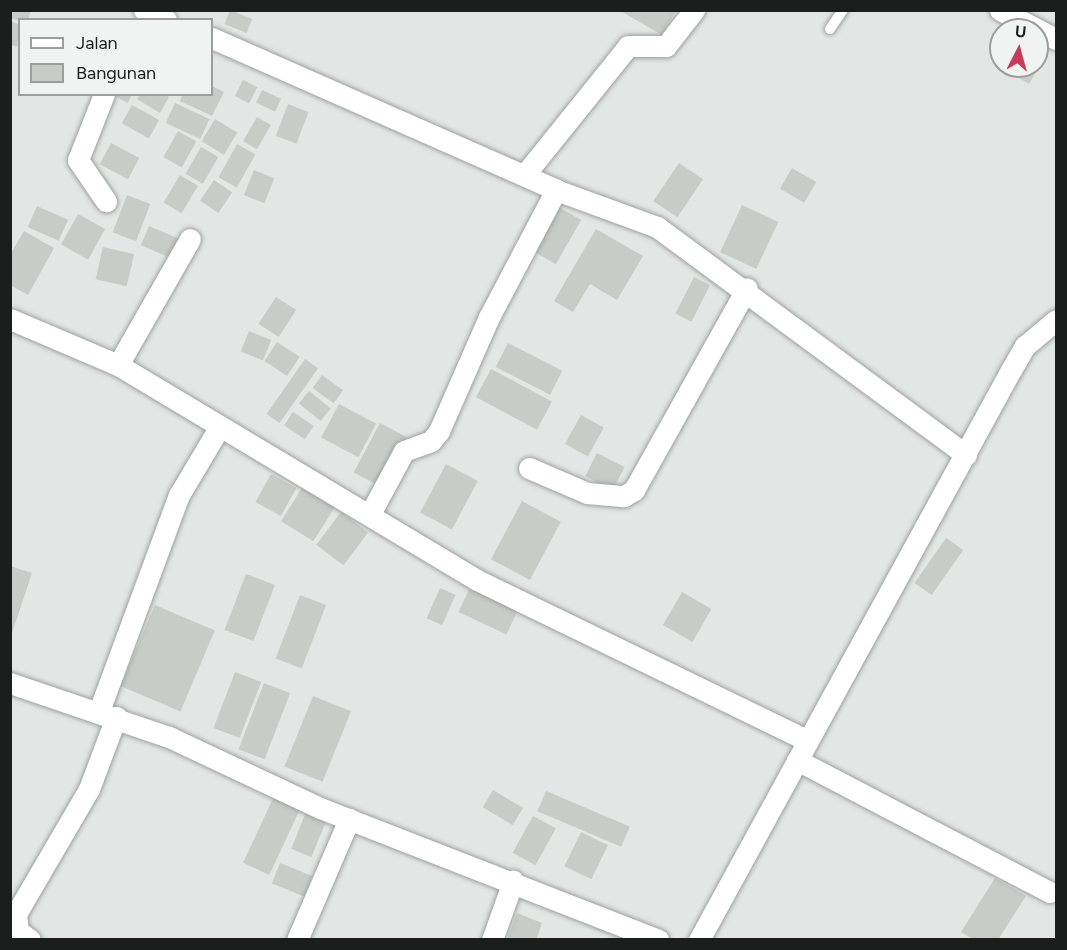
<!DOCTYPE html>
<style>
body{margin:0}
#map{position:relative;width:1067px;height:950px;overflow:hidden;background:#e2e6e4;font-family:Figtree,sans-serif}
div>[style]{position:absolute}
.building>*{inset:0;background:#c8ccc9;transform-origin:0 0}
.roads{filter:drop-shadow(0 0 2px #9da19f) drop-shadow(0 0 2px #9da19f)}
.lane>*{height:10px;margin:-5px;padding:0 5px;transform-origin:5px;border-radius:5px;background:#fff}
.street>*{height:21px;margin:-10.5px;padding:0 10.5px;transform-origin:10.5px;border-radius:10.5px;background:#fff}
span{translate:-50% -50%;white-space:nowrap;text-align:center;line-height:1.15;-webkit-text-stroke:6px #eff3f1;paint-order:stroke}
.frame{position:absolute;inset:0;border:12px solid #1c1e1d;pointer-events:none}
.legend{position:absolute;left:18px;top:18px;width:195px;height:78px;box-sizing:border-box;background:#eff3f1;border:2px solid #9b9e9c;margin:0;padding:8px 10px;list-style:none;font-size:18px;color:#1c1e1d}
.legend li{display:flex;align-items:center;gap:12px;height:30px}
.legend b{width:30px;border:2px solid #9b9e9c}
.north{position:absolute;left:989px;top:18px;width:60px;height:60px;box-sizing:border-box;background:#eff3f1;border:2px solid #9b9e9c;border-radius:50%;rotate:6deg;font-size:16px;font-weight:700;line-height:24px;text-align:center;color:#1c1e1d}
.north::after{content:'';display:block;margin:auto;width:21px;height:27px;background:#ca3a5a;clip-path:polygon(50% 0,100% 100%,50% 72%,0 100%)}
</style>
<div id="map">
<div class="building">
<i style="clip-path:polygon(10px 10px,31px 10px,28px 20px,20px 21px,10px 18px)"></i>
<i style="left:230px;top:10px;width:24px;height:15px;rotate:22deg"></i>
<i style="clip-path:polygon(619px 10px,672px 10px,675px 12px,662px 35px)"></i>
<i style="clip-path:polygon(10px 21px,20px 25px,17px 47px,10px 44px)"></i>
<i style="clip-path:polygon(1037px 61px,1041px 64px,1029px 84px,1011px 73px,1016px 66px,1037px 66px)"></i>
<i style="left:243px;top:80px;width:16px;height:18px;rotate:27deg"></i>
<i style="clip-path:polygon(212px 86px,224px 92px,212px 116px,180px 101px,183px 94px,212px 94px)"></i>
<i style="left:262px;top:90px;width:21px;height:14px;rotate:25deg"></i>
<i style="clip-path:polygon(110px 94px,132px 94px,128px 103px)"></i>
<i style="clip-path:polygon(140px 94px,165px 94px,169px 97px,160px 113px,137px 99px)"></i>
<i style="left:175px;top:103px;width:38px;height:22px;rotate:25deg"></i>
<i style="left:288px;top:104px;width:22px;height:34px;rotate:21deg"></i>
<i style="left:132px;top:105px;width:31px;height:21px;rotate:29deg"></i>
<i style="left:257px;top:117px;width:16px;height:28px;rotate:30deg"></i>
<i style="left:215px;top:119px;width:26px;height:26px;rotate:31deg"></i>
<i style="left:178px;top:131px;width:21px;height:30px;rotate:29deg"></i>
<i style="left:111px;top:143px;width:32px;height:24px;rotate:28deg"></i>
<i style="left:237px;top:144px;width:21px;height:38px;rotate:29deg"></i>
<i style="left:201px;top:147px;width:20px;height:31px;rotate:30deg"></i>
<i style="left:679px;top:163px;width:29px;height:46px;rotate:34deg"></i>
<i style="left:792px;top:168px;width:28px;height:24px;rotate:30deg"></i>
<i style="left:254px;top:170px;width:22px;height:27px;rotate:22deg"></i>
<i style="left:180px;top:175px;width:21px;height:32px;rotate:31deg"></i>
<i style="left:214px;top:180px;width:22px;height:25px;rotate:34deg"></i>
<i style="left:127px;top:195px;width:25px;height:40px;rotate:21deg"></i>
<i style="left:742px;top:205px;width:40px;height:52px;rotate:25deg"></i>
<i style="left:37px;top:206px;width:34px;height:23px;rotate:24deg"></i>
<i style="left:557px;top:206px;width:28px;height:51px;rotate:30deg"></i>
<i style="left:78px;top:214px;width:31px;height:35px;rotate:29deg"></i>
<i style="left:149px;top:226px;width:33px;height:21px;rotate:23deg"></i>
<i style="clip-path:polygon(596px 229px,643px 256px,617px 300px,590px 284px,573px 312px,554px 301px)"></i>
<i style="clip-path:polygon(24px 231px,54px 248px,28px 295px,10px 285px,10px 255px)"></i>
<i style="left:103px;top:247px;width:32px;height:33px;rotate:13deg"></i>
<i style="left:694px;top:277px;width:18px;height:41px;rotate:27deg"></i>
<i style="left:276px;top:297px;width:24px;height:32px;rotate:33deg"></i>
<i style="left:249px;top:331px;width:24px;height:22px;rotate:22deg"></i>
<i style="left:277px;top:342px;width:27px;height:23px;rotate:33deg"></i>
<i style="left:508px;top:343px;width:61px;height:27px;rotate:27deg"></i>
<i style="left:305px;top:359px;width:16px;height:67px;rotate:35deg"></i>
<i style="left:491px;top:369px;width:69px;height:32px;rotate:28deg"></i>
<i style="left:322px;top:375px;width:26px;height:16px;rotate:36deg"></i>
<i style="left:309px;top:391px;width:28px;height:16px;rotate:39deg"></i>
<i style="left:339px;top:404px;width:42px;height:38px;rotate:28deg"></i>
<i style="left:293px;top:412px;width:25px;height:16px;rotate:34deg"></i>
<i style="left:581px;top:415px;width:26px;height:33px;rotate:29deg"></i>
<i style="left:380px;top:423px;width:30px;height:56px;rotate:28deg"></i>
<i style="left:597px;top:453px;width:31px;height:26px;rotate:27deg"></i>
<i style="left:446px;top:464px;width:36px;height:55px;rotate:28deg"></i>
<i style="left:271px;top:474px;width:29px;height:32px;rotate:29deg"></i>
<i style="left:305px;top:483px;width:38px;height:45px;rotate:32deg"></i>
<i style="left:522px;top:501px;width:44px;height:66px;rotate:28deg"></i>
<i style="left:341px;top:512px;width:34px;height:41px;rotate:37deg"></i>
<i style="left:946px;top:538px;width:21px;height:55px;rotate:35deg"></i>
<i style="clip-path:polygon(10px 566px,32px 573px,11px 636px,10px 636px)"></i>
<i style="left:246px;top:574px;width:31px;height:60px;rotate:21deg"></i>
<i style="left:472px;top:583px;width:53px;height:32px;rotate:25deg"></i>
<i style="left:440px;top:588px;width:17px;height:33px;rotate:24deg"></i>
<i style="left:682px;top:592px;width:34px;height:38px;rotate:30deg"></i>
<i style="left:300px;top:595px;width:28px;height:68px;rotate:21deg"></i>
<i style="left:155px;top:605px;width:65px;height:88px;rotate:23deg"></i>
<i style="left:235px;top:672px;width:28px;height:60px;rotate:21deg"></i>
<i style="left:264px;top:683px;width:28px;height:71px;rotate:21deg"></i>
<i style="left:313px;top:696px;width:41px;height:76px;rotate:22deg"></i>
<i style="left:493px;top:790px;width:35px;height:20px;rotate:31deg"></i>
<i style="left:546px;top:791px;width:91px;height:22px;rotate:23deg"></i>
<i style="left:276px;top:792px;width:29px;height:78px;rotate:25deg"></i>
<i style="left:308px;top:807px;width:22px;height:45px;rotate:22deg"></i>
<i style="left:533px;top:816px;width:26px;height:42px;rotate:29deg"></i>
<i style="left:581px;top:832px;width:30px;height:38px;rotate:26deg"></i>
<i style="left:280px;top:863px;width:35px;height:22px;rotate:22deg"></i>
<i style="clip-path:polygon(995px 878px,1026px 896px,998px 940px,974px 940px,961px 932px)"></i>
<i style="clip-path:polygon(517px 913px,542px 923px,536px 940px,507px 940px)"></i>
</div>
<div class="roads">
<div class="lane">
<i style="left:830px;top:29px;width:23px;rotate:-56deg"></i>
</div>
<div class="street">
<i style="left:144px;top:10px;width:24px;rotate:24deg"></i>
<i style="left:1000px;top:10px;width:63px;rotate:27.4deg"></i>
<i style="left:212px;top:38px;width:376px;rotate:23.8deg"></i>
<i style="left:556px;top:190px;width:108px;rotate:20.1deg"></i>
<i style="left:657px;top:227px;width:384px;rotate:36.4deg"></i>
<i style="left:104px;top:94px;width:71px;rotate:111.5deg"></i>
<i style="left:78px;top:160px;width:50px;rotate:55.7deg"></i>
<i style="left:526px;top:173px;width:163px;rotate:-51.2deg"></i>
<i style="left:628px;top:46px;width:38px"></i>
<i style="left:666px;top:46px;width:46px;rotate:-52.1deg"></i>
<i style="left:10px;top:319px;width:117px;rotate:23.1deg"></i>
<i style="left:118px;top:365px;width:418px;rotate:30.9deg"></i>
<i style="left:477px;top:580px;width:366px;rotate:25.9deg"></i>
<i style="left:118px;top:365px;width:145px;rotate:-60.3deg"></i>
<i style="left:529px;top:468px;width:63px;rotate:23.3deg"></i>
<i style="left:587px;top:493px;width:37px;rotate:5deg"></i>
<i style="left:624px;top:496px;width:12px;rotate:-31deg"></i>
<i style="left:634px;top:490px;width:231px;rotate:-60.8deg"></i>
<i style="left:371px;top:512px;width:69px;rotate:-61.6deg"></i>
<i style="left:404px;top:451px;width:29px;rotate:-20deg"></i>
<i style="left:431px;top:441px;width:13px;rotate:-51deg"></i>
<i style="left:439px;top:431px;width:124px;rotate:-66.3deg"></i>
<i style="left:489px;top:317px;width:144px;rotate:-62.2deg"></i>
<i style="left:10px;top:683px;width:168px;rotate:18.8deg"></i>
<i style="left:169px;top:737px;width:167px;rotate:25.2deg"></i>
<i style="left:320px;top:808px;width:363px;rotate:21.3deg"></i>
<i style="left:99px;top:711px;width:230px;rotate:-69.7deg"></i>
<i style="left:179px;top:495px;width:78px;rotate:-59.2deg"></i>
<i style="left:797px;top:760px;width:285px;rotate:27.6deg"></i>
<i style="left:30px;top:940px;width:15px;rotate:-143deg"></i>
<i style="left:18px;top:931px;width:17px;rotate:-97deg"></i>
<i style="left:16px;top:914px;width:145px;rotate:-59.7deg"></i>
<i style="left:89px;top:789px;width:77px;rotate:-69.4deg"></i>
<i style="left:297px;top:940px;width:132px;rotate:-66.7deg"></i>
<i style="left:492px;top:940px;width:63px;rotate:-70.4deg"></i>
<i style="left:699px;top:940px;width:650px;rotate:-61.31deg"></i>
<i style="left:1011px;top:370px;width:28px;rotate:-60deg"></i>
<i style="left:1025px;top:346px;width:40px;rotate:-40deg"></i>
</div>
</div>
<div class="frame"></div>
<ul class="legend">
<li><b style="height:8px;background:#fff"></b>Jalan</li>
<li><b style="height:16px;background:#c8ccc9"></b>Bangunan</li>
</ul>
<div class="north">U</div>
</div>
